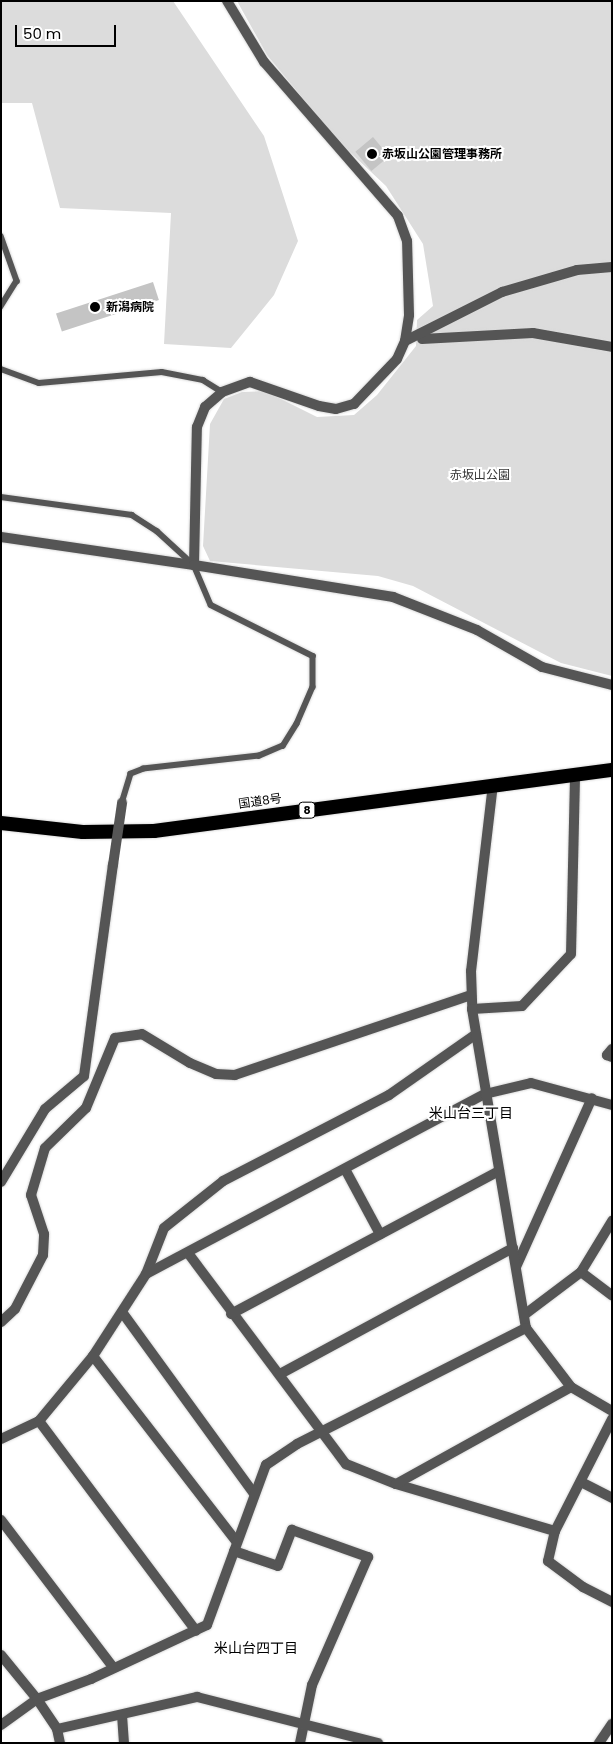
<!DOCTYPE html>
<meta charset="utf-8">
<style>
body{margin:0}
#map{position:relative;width:613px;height:1744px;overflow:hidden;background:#fff;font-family:Poppins,"Noto Sans JP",sans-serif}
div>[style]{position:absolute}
.green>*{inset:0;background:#dcdcdc}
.building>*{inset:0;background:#c4c4c4;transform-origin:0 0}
.roads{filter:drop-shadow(0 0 1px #dbdbdb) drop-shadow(0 0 1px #dbdbdb)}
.service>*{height:5.5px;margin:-2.75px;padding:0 2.75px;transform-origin:2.75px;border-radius:2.75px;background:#555}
.minor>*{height:10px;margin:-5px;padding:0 5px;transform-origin:5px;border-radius:5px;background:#555}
.tertiary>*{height:10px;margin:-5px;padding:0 5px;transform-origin:5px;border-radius:5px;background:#555}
.trunk>*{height:14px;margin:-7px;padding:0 7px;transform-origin:7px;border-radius:7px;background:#000}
.minor-bridge>*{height:10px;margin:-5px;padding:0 5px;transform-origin:5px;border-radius:5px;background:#555}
.dots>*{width:14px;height:14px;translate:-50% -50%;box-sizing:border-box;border:2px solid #fff;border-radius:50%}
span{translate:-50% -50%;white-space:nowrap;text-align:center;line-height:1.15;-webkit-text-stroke:4px #fff;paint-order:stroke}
.shield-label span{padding:1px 4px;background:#fff;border:1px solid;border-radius:4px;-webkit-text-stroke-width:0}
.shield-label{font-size:11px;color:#000;font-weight:700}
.poi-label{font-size:12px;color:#000;font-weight:700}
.left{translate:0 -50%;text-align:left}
.park-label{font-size:12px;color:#333}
.street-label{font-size:12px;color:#000}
.neighbourhood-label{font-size:14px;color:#000}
.frame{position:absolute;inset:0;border:2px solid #000;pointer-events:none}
.scale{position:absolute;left:15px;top:25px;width:101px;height:22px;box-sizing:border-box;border:2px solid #000;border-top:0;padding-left:6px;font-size:15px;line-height:18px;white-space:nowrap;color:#000;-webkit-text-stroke:4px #fff;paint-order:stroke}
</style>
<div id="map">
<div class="green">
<i style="clip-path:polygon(1px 1px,173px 1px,264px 136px,298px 241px,274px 295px,231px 348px,164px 344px,171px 213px,60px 208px,32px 103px,1px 103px)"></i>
<i style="clip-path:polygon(237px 1px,612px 1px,612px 676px,561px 663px,413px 586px,378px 576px,210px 561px,203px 546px,210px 424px,224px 399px,242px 392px,265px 391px,317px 417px,354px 415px,377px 395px,416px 346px,417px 320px,433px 306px,423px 244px,386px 186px,338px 141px,267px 55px)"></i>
</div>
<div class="building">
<i style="left:373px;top:137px;width:25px;height:23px;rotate:50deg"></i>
<i style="left:153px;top:282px;width:19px;height:102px;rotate:72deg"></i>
</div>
<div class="roads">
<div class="service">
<i style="left:1px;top:236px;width:48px;rotate:70.4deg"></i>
<i style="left:17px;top:281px;width:31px;rotate:122deg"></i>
<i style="left:1px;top:369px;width:40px;rotate:20.2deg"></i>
<i style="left:39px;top:383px;width:123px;rotate:-5.1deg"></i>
<i style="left:162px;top:372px;width:42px;rotate:11deg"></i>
<i style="left:203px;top:380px;width:22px;rotate:32deg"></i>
<i style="left:1px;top:497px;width:132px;rotate:7.8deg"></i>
<i style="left:132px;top:515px;width:30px;rotate:33deg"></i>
<i style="left:157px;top:531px;width:50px;rotate:42.6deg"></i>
<i style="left:194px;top:565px;width:43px;rotate:67deg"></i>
<i style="left:211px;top:605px;width:114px;rotate:26.6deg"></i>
<i style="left:313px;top:656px;width:31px;rotate:90deg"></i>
<i style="left:313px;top:687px;width:40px;rotate:113.4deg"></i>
<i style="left:297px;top:724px;width:26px;rotate:122deg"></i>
<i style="left:283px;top:746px;width:26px;rotate:157deg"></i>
<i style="left:259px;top:756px;width:116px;rotate:173.6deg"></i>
<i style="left:144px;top:769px;width:14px;rotate:159deg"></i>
<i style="left:131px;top:774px;width:30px;rotate:107deg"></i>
</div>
<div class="minor">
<i style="left:422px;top:339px;width:111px;rotate:-3.1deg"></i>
<i style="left:533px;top:333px;width:80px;rotate:10deg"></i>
<i style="left:405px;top:341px;width:109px;rotate:-26.8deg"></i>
<i style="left:502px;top:292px;width:78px;rotate:-16.3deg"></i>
<i style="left:577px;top:270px;width:35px;rotate:-5deg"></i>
<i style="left:1px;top:537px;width:195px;rotate:8.3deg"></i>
<i style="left:194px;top:565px;width:138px;rotate:-88.8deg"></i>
<i style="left:197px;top:427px;width:22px;rotate:-68deg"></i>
<i style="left:205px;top:407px;width:23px;rotate:-41deg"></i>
<i style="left:222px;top:392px;width:30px;rotate:-20deg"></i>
<i style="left:250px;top:382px;width:73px;rotate:19.2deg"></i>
<i style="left:319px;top:406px;width:17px;rotate:10deg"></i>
<i style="left:336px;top:409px;width:19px;rotate:-16deg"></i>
<i style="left:354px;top:404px;width:62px;rotate:-46.3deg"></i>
<i style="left:397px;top:359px;width:20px;rotate:-66deg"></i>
<i style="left:405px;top:341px;width:26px;rotate:-81deg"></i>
<i style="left:409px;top:315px;width:74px;rotate:-91.5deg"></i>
<i style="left:407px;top:241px;width:27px;rotate:-110deg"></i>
<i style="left:398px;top:216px;width:204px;rotate:-131deg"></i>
<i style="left:264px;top:62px;width:71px;rotate:-121.2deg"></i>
<i style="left:472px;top:1009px;width:50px;rotate:-3.4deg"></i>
<i style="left:522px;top:1006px;width:71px;rotate:-46.7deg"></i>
<i style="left:571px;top:954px;width:180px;rotate:-88.7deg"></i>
<i style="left:612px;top:1049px;width:8px;rotate:130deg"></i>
<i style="left:607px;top:1055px;width:5px;rotate:22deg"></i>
<i style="left:345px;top:1169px;width:74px;rotate:61.7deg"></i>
<i style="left:1px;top:1182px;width:85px;rotate:-58.9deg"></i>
<i style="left:45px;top:1109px;width:51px;rotate:-40.2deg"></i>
<i style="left:84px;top:1076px;width:213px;rotate:-82.2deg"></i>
<i style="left:188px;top:1253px;width:264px;rotate:53.2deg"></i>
<i style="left:346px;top:1464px;width:54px;rotate:21.8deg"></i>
<i style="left:396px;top:1484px;width:166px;rotate:16.5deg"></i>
<i style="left:516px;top:1267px;width:185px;rotate:-65.8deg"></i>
<i style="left:581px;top:1272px;width:39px;rotate:37deg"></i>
<i style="left:146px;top:1274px;width:49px;rotate:-68.6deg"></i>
<i style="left:164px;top:1228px;width:75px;rotate:-38.5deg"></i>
<i style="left:223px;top:1181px;width:187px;rotate:-27.4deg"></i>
<i style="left:389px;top:1095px;width:106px;rotate:-35deg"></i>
<i style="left:122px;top:1312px;width:225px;rotate:54deg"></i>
<i style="left:231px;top:1314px;width:304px;rotate:-28.1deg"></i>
<i style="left:524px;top:1315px;width:71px;rotate:-37deg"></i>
<i style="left:581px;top:1272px;width:60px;rotate:-58.7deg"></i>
<i style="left:1px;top:1322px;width:19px;rotate:-43deg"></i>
<i style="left:15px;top:1309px;width:61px;rotate:-62.6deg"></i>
<i style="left:43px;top:1255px;width:21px;rotate:-87deg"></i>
<i style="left:44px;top:1234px;width:41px;rotate:-108.4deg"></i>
<i style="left:31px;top:1195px;width:49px;rotate:-73.4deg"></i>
<i style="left:45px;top:1148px;width:57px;rotate:-44.3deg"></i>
<i style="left:86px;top:1108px;width:76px;rotate:-67.5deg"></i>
<i style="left:115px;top:1038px;width:27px;rotate:-8deg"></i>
<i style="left:142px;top:1034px;width:56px;rotate:31.1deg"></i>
<i style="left:190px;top:1063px;width:28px;rotate:23deg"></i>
<i style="left:216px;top:1074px;width:19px;rotate:3deg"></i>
<i style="left:235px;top:1075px;width:249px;rotate:-18.7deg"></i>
<i style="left:93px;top:1356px;width:234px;rotate:52.3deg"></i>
<i style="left:280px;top:1374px;width:265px;rotate:-28.4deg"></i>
<i style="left:39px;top:1421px;width:262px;rotate:53.2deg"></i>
<i style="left:1px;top:1439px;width:42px;rotate:-25.3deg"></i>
<i style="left:39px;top:1421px;width:85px;rotate:-50.3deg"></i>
<i style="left:93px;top:1356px;width:98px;rotate:-57.1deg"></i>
<i style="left:146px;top:1274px;width:384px;rotate:-28deg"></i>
<i style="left:485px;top:1094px;width:47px;rotate:-13.4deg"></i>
<i style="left:531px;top:1083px;width:84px;rotate:15.2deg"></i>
<i style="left:583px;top:1483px;width:33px;rotate:27deg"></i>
<i style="left:396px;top:1484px;width:200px;rotate:-29deg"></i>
<i style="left:1px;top:1520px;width:185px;rotate:52.7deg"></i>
<i style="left:234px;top:1551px;width:46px;rotate:18.8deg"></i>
<i style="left:278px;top:1566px;width:39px;rotate:-69deg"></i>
<i style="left:292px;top:1530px;width:81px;rotate:19.6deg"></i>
<i style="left:368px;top:1557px;width:140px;rotate:113.6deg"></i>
<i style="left:312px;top:1685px;width:59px;rotate:101.7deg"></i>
<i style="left:548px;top:1561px;width:44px;rotate:36.6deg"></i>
<i style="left:583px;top:1587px;width:33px;rotate:27deg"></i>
<i style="left:1px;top:1655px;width:57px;rotate:50.7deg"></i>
<i style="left:37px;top:1699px;width:36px;rotate:56deg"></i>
<i style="left:57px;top:1729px;width:14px;rotate:78deg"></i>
<i style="left:122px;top:1715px;width:28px;rotate:86deg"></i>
<i style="left:1px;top:1725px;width:44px;rotate:-35.8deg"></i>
<i style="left:37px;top:1699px;width:58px;rotate:-20.3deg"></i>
<i style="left:91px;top:1679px;width:128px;rotate:-25deg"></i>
<i style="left:207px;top:1625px;width:171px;rotate:-69.8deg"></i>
<i style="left:266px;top:1465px;width:37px;rotate:-34deg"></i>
<i style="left:297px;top:1444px;width:257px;rotate:-26.9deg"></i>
<i style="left:57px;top:1729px;width:144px;rotate:-12.9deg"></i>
<i style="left:197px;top:1697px;width:187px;rotate:14.3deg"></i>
</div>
<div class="tertiary">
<i style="left:194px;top:565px;width:202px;rotate:9.1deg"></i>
<i style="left:393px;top:597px;width:90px;rotate:21.4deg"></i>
<i style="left:477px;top:630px;width:75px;rotate:29.6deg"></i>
<i style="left:542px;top:667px;width:72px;rotate:14.4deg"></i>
<i style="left:493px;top:784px;width:188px;rotate:96.7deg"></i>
<i style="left:471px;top:971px;width:38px;rotate:88deg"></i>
<i style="left:472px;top:1009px;width:324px;rotate:80.4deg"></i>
<i style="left:526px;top:1328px;width:74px;rotate:52.7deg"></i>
<i style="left:571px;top:1387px;width:48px;rotate:30.3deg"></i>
<i style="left:548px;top:1561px;width:31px;rotate:-77deg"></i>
<i style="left:555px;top:1531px;width:126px;rotate:-63deg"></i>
<i style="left:599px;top:1743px;width:23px;rotate:-56deg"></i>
</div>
<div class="trunk">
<i style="left:1px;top:823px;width:82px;rotate:6.3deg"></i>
<i style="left:83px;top:832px;width:71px;rotate:-0.8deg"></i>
<i style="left:154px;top:831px;width:462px;rotate:-7.6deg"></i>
</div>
</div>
<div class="minor-bridge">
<i style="left:113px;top:865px;width:63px;rotate:-81.7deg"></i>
</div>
<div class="dots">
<i style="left:372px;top:154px;background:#000"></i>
<i style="left:95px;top:307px;background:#000"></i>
</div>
<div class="shield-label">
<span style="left:307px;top:810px">8</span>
</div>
<div class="poi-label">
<span class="left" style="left:382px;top:154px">赤坂山公園管理事務所</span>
<span class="left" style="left:106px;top:307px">新潟病院</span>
</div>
<div class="park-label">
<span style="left:480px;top:475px">赤坂山公園</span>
</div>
<div class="street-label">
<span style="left:260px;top:801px;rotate:-8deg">国道8号</span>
</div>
<div class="neighbourhood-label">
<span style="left:471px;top:1113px">米山台三丁目</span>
<span style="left:256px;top:1648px">米山台四丁目</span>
</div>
<div class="frame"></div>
<div class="scale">50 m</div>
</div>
